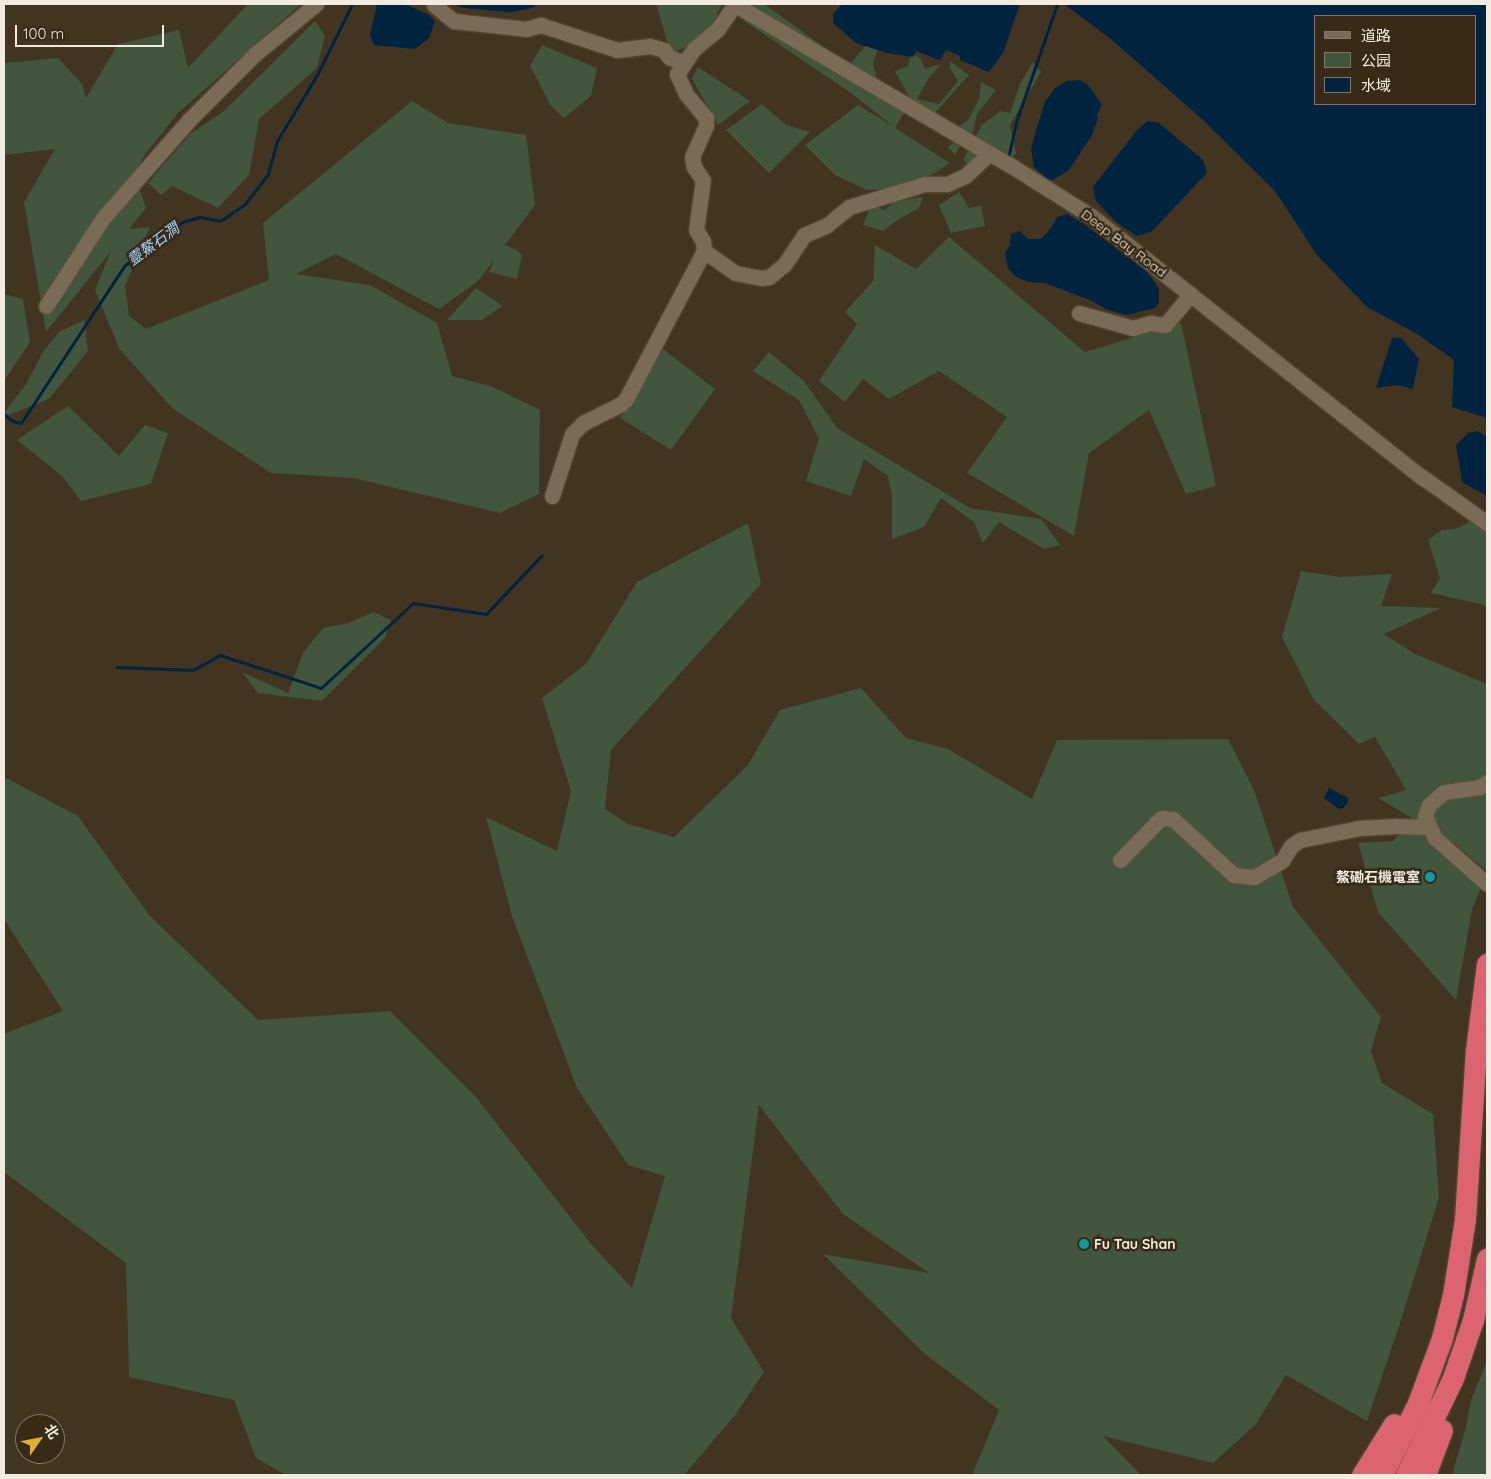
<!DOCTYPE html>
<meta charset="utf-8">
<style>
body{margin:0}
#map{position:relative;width:1491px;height:1479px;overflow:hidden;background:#413421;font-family:Quicksand,"Noto Sans SC",sans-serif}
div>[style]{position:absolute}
.green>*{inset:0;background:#41563c}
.water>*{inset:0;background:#002440}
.stream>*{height:3px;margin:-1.5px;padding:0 1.5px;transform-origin:1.5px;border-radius:1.5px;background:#002440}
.roads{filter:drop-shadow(0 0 1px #5d5240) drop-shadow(0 0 1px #5d5240)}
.minor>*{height:15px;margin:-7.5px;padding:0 7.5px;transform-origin:7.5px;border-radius:7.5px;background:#796b56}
.highway>*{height:21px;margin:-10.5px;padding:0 10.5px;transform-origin:10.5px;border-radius:10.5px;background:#dc6370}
.dots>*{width:14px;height:14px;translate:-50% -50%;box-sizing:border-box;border:2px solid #372a17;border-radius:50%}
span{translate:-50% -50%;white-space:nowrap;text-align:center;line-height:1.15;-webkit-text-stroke:5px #372a17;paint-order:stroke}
.street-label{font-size:14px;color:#f3ebdf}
.poi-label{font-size:14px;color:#f3ebdf;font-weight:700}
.right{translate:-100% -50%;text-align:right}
.left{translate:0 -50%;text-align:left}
.water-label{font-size:15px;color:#a4d2fe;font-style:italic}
.frame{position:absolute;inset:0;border:5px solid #f3ebdf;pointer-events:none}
.legend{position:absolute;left:1314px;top:15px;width:162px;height:90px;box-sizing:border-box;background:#372a17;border:1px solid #827767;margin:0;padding:6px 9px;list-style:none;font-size:15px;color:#f3ebdf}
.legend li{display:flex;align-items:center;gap:10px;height:25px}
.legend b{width:25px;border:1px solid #827767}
.north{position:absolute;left:15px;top:1414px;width:50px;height:50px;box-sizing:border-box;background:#372a17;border:1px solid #827767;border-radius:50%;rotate:57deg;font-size:14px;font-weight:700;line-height:20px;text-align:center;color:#f3ebdf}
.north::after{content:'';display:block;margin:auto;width:18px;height:22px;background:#e3ae35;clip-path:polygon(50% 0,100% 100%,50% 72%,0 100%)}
.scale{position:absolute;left:15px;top:25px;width:149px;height:22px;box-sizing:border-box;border:2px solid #f3ebdf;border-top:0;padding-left:6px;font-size:15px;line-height:18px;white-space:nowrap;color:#f3ebdf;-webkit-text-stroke:4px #372a17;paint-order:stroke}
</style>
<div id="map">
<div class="green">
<i style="clip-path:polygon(248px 4px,301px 4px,178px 113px,143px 157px,135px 176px,146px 208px,129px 229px,150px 227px,125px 286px,129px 316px,146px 329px,269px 280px,263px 223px,412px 101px,448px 123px,526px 135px,535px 205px,505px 245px,517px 250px,522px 255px,517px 279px,489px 272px,495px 259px,478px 281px,439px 309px,336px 254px,296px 274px,370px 285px,437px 323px,452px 376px,493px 387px,540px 410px,539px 494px,500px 513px,353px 478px,271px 473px,172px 408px,119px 348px,95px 290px,111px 251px,46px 332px,24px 202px,55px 149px,4px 155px,4px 63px,58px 58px,82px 84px,86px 98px,118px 44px,179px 30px,188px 68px)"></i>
<i style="clip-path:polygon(658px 4px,722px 4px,705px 40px,671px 53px,657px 8px)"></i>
<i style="clip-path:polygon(739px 4px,764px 4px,849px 65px,870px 41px,880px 43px,873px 63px,877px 79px,908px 106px,895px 128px,950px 163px,913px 187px,867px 190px,835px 175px,805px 145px,858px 105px,894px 127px,851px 93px,740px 18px)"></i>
<i style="clip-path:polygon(315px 21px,325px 36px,317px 68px,259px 119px,249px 175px,218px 208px,172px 186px,161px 195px,148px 183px,190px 134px,224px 111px)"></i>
<i style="clip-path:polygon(542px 45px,597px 68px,591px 96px,564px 118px,551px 106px,530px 66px)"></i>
<i style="clip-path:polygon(911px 53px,921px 59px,925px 69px,941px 64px,928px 79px,917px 99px,939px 104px,958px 81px,950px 68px,950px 61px,969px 75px,935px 113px,914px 106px,895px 71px,908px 66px)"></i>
<i style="clip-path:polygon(1033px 62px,1041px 72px,1010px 125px,1016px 153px,1010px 162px,979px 148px,971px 167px,963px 160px,982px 125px,1000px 111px,1010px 113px,1020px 84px)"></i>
<i style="clip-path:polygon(698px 67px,750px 101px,718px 125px,692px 79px)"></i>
<i style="clip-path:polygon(981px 82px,996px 90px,977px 114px,973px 132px,965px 137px,955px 155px,948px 147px,959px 138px,954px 130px,968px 120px,979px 99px)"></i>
<i style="clip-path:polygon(762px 104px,786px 125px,810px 132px,769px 173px,726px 130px)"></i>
<i style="clip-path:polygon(959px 192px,969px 208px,981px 206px,985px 226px,951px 233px,939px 205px)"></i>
<i style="clip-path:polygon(923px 197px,919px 208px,899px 219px,883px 231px,863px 225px,872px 204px,884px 210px,896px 201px)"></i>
<i style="clip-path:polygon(949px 237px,1085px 352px,1181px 323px,1216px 486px,1186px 494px,1149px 410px,1089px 453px,1074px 536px,967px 473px,1007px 417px,939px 371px,889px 399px,863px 379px,845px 402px,819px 381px,857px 324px,845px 312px,873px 281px,875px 245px,916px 269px)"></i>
<i style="clip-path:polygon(476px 288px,503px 306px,482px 320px,447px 320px)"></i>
<i style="clip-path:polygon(4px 294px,23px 299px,30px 342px,4px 381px)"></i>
<i style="clip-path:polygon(84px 320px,88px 351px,49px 399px,4px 417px,4px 413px,26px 384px,43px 352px,59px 332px)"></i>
<i style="clip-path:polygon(663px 349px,715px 389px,671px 450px,620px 418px)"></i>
<i style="clip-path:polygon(769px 352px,804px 381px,837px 428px,970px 508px,1041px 519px,1060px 545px,1044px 549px,999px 522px,983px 543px,974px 522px,941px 498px,924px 527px,892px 539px,892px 497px,888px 476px,864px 459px,851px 496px,806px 481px,819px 439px,799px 400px,753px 371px)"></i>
<i style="clip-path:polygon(68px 406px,119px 456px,145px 425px,168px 433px,151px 484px,81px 501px,62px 476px,17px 440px)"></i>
<i style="clip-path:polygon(1470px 521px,1487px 533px,1487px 608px,1481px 604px,1431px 593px,1440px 578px,1428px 540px,1442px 530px,1459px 528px)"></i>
<i style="clip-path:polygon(748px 523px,761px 584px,611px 750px,605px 809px,628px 824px,674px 837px,748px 765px,780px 710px,861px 688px,906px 738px,948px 749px,1032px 799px,1057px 740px,1228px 739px,1254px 790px,1293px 907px,1381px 1017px,1371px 1051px,1382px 1083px,1433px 1114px,1439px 1197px,1401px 1320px,1367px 1421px,1286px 1375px,1256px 1424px,1213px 1463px,1103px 1436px,1141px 1475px,972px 1475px,999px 1410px,925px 1354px,823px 1254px,929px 1273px,843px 1214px,759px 1105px,731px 1318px,764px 1372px,736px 1414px,684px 1475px,286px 1475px,256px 1458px,234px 1400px,129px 1377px,126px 1263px,4px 1172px,4px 1034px,63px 1011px,4px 919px,4px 777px,78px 816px,149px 915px,258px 1020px,390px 1011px,476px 1097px,592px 1245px,632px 1288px,665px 1176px,628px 1165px,577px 1088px,512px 916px,486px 817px,557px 851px,571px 791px,542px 698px,586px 664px,637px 582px)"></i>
<i style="clip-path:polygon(1301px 571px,1340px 577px,1392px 574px,1381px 606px,1441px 608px,1384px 634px,1415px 654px,1487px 684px,1487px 871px,1451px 841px,1436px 850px,1481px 888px,1472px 909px,1456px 1000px,1378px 912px,1358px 843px,1393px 841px,1412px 818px,1378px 798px,1406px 790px,1375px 737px,1359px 744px,1314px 700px,1282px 637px)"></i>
<i style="clip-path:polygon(373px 612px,391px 620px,385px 638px,322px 701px,258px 693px,242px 672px,288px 693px,303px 653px,323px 628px,349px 623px)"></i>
<i style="clip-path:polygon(1487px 1361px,1487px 1475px,1452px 1475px,1466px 1427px,1471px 1400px)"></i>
</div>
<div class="water">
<i style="clip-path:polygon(377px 4px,405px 4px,429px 15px,435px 21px,429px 38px,415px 49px,374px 45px,370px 35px)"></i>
<i style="clip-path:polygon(454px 4px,537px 4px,532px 8px,511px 12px,464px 8px)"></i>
<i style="clip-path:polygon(842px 4px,1020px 4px,1003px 53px,989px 72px,960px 60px,960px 56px,946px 50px,940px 60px,916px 51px,913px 57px,887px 53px,856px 43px,833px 23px,833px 14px)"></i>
<i style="clip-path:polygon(evenodd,1064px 4px,1487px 4px,1487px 418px,1452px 407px,1454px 360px,1419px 335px,1367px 307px,1317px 255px,1275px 191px,1202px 119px,1112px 40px,1064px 4px,1475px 16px,1475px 104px,1315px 104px,1315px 16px,1475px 16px)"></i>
<i style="clip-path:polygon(1080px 80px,1088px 85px,1102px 105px,1097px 114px,1098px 119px,1092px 135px,1069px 170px,1053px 180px,1048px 180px,1034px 167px,1031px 149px,1037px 127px,1045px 102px,1055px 88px,1067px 81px)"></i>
<i style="clip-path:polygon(1148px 121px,1159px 123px,1202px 159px,1206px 167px,1206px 174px,1151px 232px,1137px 236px,1116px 222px,1096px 201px,1093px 187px,1137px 130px)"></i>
<i style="clip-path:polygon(1067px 214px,1084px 224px,1147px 271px,1159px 289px,1159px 302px,1155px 308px,1126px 315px,1108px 310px,1090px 300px,1045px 283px,1029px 282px,1016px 277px,1008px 269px,1005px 253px,1010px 245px,1011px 234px,1020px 231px,1027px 239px,1041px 239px,1051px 228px,1057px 217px)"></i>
<i style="clip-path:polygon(1392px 338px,1401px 338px,1419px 359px,1413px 389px,1397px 385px,1376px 388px)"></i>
<i style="clip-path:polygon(1478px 431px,1487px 437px,1487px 495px,1485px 495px,1462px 482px,1456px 445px,1468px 433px)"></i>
<i style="clip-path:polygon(1329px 788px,1348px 798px,1347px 804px,1343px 808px,1339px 809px,1324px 798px)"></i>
</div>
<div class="stream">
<i style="left:1008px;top:158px;width:37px;rotate:-77deg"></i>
<i style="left:1016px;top:122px;width:125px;rotate:-70.8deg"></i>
<i style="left:4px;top:414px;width:11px;rotate:41deg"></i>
<i style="left:12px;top:421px;width:9px;rotate:13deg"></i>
<i style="left:21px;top:423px;width:188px;rotate:-56.7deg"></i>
<i style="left:124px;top:266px;width:73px;rotate:-37.2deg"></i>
<i style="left:182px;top:222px;width:19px;rotate:-16deg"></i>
<i style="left:200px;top:217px;width:20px;rotate:11deg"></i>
<i style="left:220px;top:221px;width:29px;rotate:-34deg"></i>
<i style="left:244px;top:205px;width:39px;rotate:-52deg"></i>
<i style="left:268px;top:174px;width:34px;rotate:-75deg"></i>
<i style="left:277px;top:141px;width:79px;rotate:-58.9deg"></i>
<i style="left:318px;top:73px;width:77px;rotate:-63.8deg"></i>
<i style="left:117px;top:667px;width:76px;rotate:2.3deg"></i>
<i style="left:193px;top:670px;width:31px;rotate:-29deg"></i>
<i style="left:220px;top:655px;width:106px;rotate:18.1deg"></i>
<i style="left:321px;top:688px;width:125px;rotate:-42.7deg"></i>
<i style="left:413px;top:603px;width:74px;rotate:8.6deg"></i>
<i style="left:486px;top:614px;width:81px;rotate:-46.5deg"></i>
</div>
<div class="roads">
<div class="minor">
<i style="left:734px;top:4px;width:320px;rotate:30.3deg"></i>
<i style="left:1010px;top:165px;width:96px;rotate:32.2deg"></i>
<i style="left:1091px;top:216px;width:422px;rotate:38.3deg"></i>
<i style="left:1422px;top:477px;width:80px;rotate:35.3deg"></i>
<i style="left:434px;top:5px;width:26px;rotate:39deg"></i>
<i style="left:454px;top:21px;width:72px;rotate:6.3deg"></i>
<i style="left:526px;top:29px;width:16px;rotate:-15deg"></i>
<i style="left:541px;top:25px;width:80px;rotate:18.2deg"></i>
<i style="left:617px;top:50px;width:33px;rotate:-7deg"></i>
<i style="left:650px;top:46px;width:15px;rotate:16deg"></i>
<i style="left:664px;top:50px;width:9px;rotate:54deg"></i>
<i style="left:669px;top:57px;width:16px;rotate:22deg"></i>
<i style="left:704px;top:251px;width:38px;rotate:35deg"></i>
<i style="left:735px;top:273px;width:26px;rotate:11deg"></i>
<i style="left:761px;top:278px;width:8px;rotate:-7deg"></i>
<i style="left:769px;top:277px;width:19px;rotate:-39deg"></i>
<i style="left:784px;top:265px;width:36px;rotate:-56deg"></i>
<i style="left:804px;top:235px;width:25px;rotate:-23deg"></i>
<i style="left:827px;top:225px;width:28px;rotate:-39deg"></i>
<i style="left:849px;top:207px;width:79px;rotate:-16.8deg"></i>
<i style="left:925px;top:184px;width:22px"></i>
<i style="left:947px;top:184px;width:20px;rotate:-24deg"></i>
<i style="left:965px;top:176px;width:33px;rotate:-43deg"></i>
<i style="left:46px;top:306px;width:105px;rotate:-57.1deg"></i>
<i style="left:103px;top:218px;width:132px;rotate:-48.7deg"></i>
<i style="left:190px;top:119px;width:92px;rotate:-45deg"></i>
<i style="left:255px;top:54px;width:79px;rotate:-39.3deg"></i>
<i style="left:1079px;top:313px;width:56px;rotate:15.5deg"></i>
<i style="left:1133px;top:328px;width:18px;rotate:-16deg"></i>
<i style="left:1150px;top:323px;width:15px;rotate:8deg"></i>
<i style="left:1165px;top:325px;width:40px;rotate:-50deg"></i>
<i style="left:552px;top:496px;width:65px;rotate:-72.1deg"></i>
<i style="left:572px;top:434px;width:16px;rotate:-45deg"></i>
<i style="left:583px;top:423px;width:42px;rotate:-26.6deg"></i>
<i style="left:621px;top:404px;width:7px;rotate:-45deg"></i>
<i style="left:626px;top:399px;width:167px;rotate:-62.2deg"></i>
<i style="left:704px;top:251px;width:10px;rotate:-96deg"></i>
<i style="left:703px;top:241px;width:13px;rotate:-122deg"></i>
<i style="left:696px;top:230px;width:50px;rotate:-82deg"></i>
<i style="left:703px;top:180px;width:16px;rotate:-125deg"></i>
<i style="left:694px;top:167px;width:10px;rotate:-101deg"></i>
<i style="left:692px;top:157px;width:35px;rotate:-66deg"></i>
<i style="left:706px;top:125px;width:7px;rotate:-90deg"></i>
<i style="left:706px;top:118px;width:31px;rotate:-130deg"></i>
<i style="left:686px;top:94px;width:22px;rotate:-114deg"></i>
<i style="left:677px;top:74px;width:30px;rotate:-56deg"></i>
<i style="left:694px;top:49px;width:30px;rotate:-40deg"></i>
<i style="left:717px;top:30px;width:32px;rotate:-55deg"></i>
<i style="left:1487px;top:782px;width:9px;rotate:144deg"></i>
<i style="left:1480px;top:787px;width:36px;rotate:172deg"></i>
<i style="left:1444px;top:792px;width:20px;rotate:139deg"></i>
<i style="left:1429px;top:805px;width:12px;rotate:110deg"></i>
<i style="left:1425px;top:816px;width:24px;rotate:66deg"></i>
<i style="left:1435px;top:838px;width:69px;rotate:41.5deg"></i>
<i style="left:1120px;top:860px;width:59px;rotate:-45.7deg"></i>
<i style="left:1161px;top:818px;width:12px;rotate:5deg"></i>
<i style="left:1173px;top:819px;width:83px;rotate:42.6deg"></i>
<i style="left:1234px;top:875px;width:20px;rotate:6deg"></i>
<i style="left:1254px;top:877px;width:32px;rotate:-30deg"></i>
<i style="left:1282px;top:861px;width:17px;rotate:-59deg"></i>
<i style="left:1291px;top:846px;width:11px;rotate:-34deg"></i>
<i style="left:1300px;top:840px;width:60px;rotate:-11.5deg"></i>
<i style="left:1359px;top:828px;width:37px;rotate:-3deg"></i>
<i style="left:1396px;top:826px;width:32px;rotate:2deg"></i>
</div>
<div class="highway">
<i style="left:1362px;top:1475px;width:60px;rotate:-57.9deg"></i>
<i style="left:1382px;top:1475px;width:80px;rotate:-63.4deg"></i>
<i style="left:1418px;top:1403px;width:69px;rotate:-69.7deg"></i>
<i style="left:1442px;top:1338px;width:44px;rotate:-75.7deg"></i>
<i style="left:1453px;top:1295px;width:77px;rotate:-81deg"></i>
<i style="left:1465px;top:1219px;width:169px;rotate:-86.3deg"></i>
<i style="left:1476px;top:1050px;width:87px;rotate:-82.7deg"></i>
<i style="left:1406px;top:1475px;width:108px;rotate:-64.1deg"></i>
<i style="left:1453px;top:1378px;width:61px;rotate:-71deg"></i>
<i style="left:1473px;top:1320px;width:63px;rotate:-77.1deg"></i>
<i style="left:1425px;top:1475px;width:48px;rotate:-69.3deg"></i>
</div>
</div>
<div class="dots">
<i style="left:1430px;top:877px;background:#0f9aa8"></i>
<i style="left:1084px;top:1244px;background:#0f9aa8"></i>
</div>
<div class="street-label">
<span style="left:1124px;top:243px;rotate:37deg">Deep Bay Road</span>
</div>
<div class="poi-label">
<span class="right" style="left:1420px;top:877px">鰲磡石機電室</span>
<span class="left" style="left:1094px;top:1244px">Fu Tau Shan</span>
</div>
<div class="water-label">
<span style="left:153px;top:244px;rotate:-37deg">靈鰲石澗</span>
</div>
<div class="frame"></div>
<ul class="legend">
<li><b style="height:6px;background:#796b56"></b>道路</li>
<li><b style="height:14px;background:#41563c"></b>公园</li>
<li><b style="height:14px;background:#002440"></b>水域</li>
</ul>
<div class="north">北</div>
<div class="scale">100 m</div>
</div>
